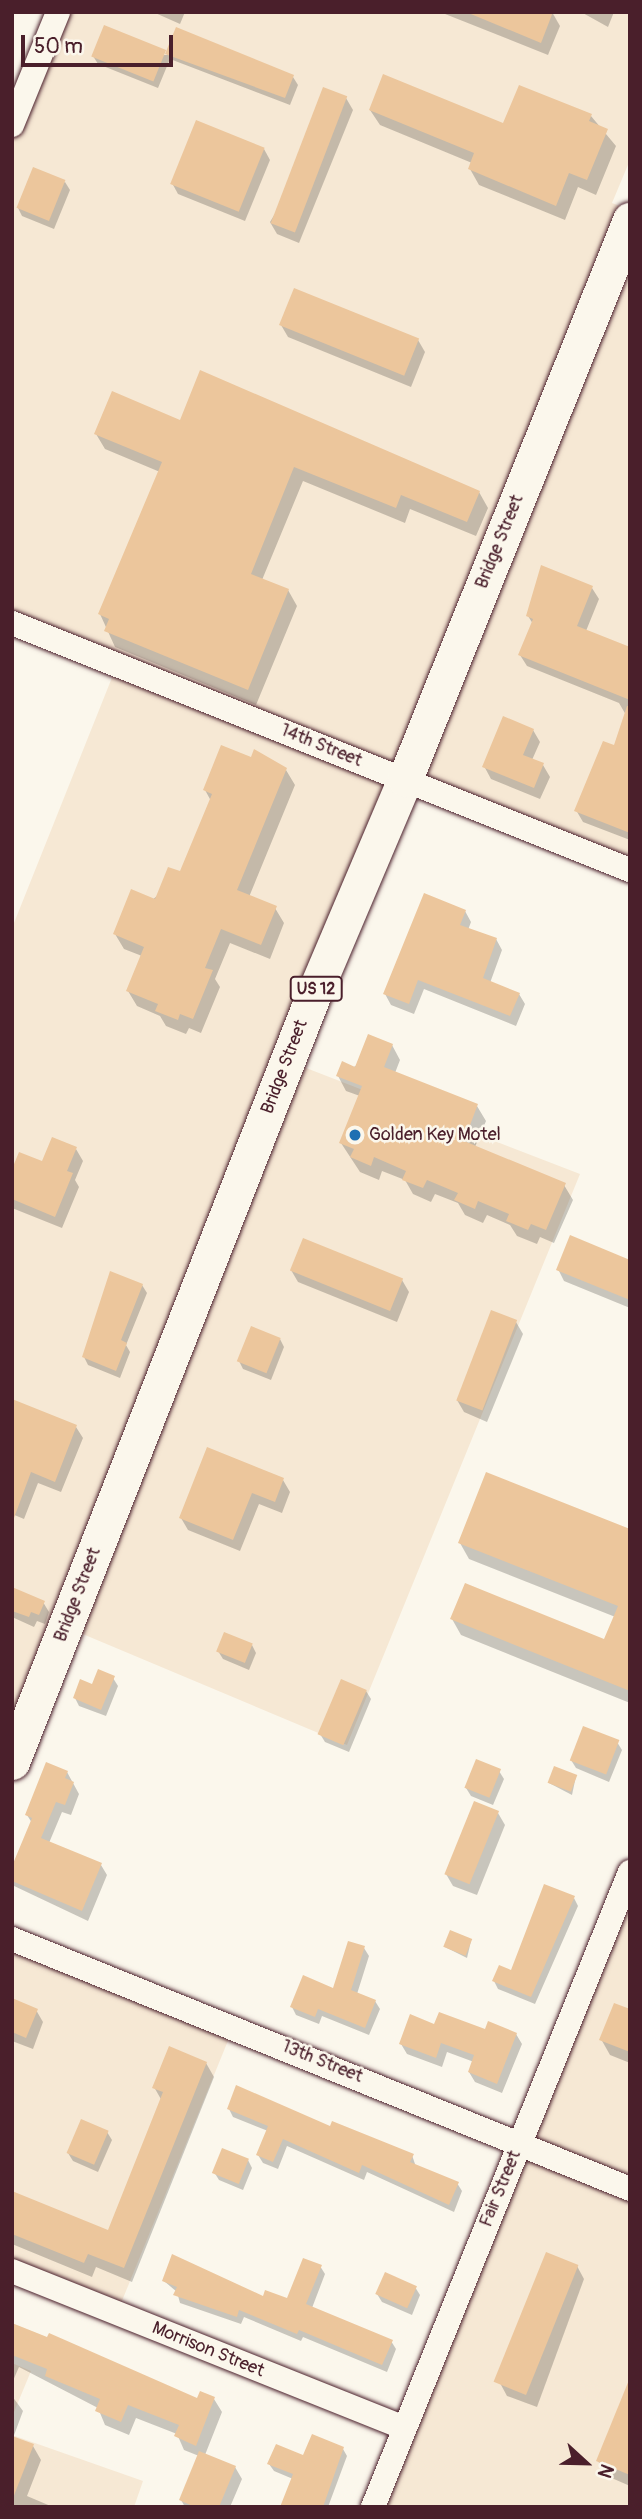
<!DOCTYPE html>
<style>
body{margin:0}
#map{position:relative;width:642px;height:2519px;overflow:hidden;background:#fbf7ec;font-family:Pangolin,sans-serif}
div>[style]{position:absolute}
.built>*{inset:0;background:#f6e8d4}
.shadow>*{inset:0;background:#0003}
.building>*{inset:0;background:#ecc69c;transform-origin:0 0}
.roads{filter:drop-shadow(0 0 2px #4a1f2b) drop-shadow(0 0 2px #4a1f2b)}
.minor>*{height:24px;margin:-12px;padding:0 12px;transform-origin:12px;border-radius:12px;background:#fbf7ec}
.highway>*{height:35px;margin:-17.5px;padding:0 17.5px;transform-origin:17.5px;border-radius:17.5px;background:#fbf7ec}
.dots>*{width:19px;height:19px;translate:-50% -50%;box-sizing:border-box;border:4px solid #fbf7ec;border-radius:50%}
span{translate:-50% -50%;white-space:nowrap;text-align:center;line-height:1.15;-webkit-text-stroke:5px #fbf7ec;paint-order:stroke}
.shield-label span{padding:2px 5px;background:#fbf7ec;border:2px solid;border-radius:5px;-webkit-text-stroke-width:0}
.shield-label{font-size:16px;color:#4a1f2b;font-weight:700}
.street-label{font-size:18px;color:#4a1f2b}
.poi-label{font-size:18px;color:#4a1f2b}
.left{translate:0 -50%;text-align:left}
.frame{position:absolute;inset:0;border:14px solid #4a1f2b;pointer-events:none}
.north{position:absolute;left:551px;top:2428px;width:70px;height:70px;-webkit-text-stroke:5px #fbf7ec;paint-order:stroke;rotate:112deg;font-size:19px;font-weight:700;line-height:28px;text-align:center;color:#4a1f2b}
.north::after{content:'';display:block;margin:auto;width:24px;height:32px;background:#4a1f2b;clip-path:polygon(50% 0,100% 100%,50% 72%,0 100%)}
.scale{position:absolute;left:21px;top:35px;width:152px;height:32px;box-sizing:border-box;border:4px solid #4a1f2b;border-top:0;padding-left:9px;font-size:21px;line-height:24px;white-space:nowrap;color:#4a1f2b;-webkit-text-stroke:5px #fbf7ec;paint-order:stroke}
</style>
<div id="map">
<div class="built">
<i style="clip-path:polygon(58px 12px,630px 12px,630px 160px,612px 203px,630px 210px,630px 870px,405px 779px,288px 1061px,580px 1174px,347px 1745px,66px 1627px,12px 1762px,12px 928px,117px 665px,12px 622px,12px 125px)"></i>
<i style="clip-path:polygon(630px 1872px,630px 2507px,373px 2507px)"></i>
<i style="clip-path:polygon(12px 1939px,234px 2026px,117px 2313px,12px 2271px)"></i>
<i style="clip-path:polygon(12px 2363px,31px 2371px,12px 2417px)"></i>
<i style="clip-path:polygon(12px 2435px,143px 2481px,134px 2507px,12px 2507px)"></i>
</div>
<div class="shadow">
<i style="clip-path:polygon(153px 12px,185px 12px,180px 24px)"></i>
<i style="clip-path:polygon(440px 12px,552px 12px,560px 26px,548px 55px)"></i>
<i style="clip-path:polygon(581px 12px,614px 12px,608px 27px)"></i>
<i style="clip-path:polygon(177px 29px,293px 77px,298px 85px,290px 105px,170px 59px,158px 88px,98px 64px,93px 56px,167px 55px)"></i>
<i style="clip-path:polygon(346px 98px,353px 110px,299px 243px,277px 234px,270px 222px)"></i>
<i style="clip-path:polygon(370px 110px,504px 126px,591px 116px,616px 146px,596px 195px,578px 187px,565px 220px,479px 185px,470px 169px,472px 163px,380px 125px)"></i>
<i style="clip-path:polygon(264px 149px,270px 160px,245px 221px,178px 194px,172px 183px)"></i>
<i style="clip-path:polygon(65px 182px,70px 190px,54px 229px,22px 216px,18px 208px)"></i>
<i style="clip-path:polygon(281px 325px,418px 340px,425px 352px,411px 387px,288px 337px)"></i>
<i style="clip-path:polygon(181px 422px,479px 492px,488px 508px,476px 536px,410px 509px,405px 523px,303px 481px,262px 580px,288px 590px,297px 606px,256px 705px,115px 647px,100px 614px,160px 472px,105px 449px,96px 434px)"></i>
<i style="clip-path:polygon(592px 588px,599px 599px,586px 631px,630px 649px,630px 840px,583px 822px,576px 810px,615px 747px,626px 715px,619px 703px,527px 666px,520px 655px,533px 624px,528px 616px)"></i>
<i style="clip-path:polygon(533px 730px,540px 742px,532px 760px,543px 765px,550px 777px,540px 799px,491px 779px,484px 766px)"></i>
<i style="clip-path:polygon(286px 770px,295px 785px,249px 897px,275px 908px,284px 923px,270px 959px,230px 943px,215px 979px,220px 987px,201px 1033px,189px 1028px,186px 1034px,166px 1026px,160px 1016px,137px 1006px,128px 991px,142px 956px,124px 949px,115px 934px,181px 874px,211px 801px,205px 790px)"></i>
<i style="clip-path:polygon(465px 911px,471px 922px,468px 930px,496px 939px,502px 950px,490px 983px,519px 994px,525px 1004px,516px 1026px,424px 989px,414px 1014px,391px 1005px,385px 994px)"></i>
<i style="clip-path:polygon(392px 1045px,400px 1060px,395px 1073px,477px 1106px,486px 1121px,475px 1147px,564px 1185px,573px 1200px,554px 1243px,540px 1237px,537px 1244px,517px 1236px,510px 1225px,487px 1215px,483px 1223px,465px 1215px,458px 1203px,435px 1194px,431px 1202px,413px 1194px,405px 1180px,382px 1171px,379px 1180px,360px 1172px,341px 1143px,360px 1096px,346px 1091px,338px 1076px)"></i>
<i style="clip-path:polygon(76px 1149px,83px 1161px,75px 1180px,79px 1187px,62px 1228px,12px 1208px,12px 1174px)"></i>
<i style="clip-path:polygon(630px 1262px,630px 1308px,564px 1281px,558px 1269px)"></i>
<i style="clip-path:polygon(291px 1270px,402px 1280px,409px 1292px,397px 1322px,298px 1282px)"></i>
<i style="clip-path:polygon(111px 1273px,142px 1285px,147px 1293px,126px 1345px,130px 1352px,120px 1378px,88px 1365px,84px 1357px)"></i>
<i style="clip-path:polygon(516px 1322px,523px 1334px,487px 1422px,464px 1412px,457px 1400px)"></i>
<i style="clip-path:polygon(280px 1339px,284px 1347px,271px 1380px,243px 1369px,239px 1361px)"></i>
<i style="clip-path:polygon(12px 1411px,76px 1427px,83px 1438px,61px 1492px,38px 1483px,24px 1519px,12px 1514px)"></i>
<i style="clip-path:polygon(283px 1480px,290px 1492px,282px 1513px,259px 1504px,240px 1551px,188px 1530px,181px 1518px)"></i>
<i style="clip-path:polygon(630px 1531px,623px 1620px,469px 1559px,460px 1543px)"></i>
<i style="clip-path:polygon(12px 1589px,43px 1602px,49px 1612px,45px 1624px,37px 1621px,34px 1627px,12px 1617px)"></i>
<i style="clip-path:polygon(452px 1619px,630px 1651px,630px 1703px,461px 1635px)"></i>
<i style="clip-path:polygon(252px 1645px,256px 1653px,249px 1670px,223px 1659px,218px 1651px)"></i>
<i style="clip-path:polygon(113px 1678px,118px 1686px,106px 1716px,79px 1706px,75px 1698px)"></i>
<i style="clip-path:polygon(366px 1691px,371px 1699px,349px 1752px,325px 1742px,320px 1734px)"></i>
<i style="clip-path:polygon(617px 1742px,622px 1750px,609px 1782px,576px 1768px,571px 1760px)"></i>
<i style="clip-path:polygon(499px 1771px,504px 1779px,493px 1805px,471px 1796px,466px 1788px)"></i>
<i style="clip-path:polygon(67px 1772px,79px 1794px,71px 1815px,62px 1812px,49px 1843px,101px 1865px,107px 1875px,88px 1921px,12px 1885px,12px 1870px,32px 1823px,27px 1815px)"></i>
<i style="clip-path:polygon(576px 1776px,572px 1795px,549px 1783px)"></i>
<i style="clip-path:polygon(498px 1813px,505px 1825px,477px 1895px,453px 1886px,446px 1874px)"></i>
<i style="clip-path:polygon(574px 1898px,578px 1906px,535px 2004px,498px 1989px,494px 1981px,512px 1972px)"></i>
<i style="clip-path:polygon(471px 1941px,467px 1958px,445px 1947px)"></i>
<i style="clip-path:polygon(364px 1948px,369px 1956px,357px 1994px,375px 2001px,380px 2009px,369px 2035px,322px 2016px,319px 2024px,296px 2015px,292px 2007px,334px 1990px)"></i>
<i style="clip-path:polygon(12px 2000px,36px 2010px,43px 2022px,33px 2049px,12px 2041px)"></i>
<i style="clip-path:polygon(630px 2011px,630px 2063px,610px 2055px,601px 2039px)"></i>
<i style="clip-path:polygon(435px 2026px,516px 2034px,522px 2044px,502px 2093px,475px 2082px,469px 2072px,474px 2062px,447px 2052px,442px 2067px,407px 2054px,401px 2044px)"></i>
<i style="clip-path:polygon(206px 2063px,214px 2077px,132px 2282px,96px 2267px,92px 2277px,12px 2244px,12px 2193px,109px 2232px,162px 2101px,154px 2087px)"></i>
<i style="clip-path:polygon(229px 2109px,331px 2129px,412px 2155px,416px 2167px,457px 2183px,462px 2191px,454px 2212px,367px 2172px,364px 2180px,287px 2146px,278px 2169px,263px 2163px,258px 2155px,268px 2131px,233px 2117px)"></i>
<i style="clip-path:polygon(107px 2132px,112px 2140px,98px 2172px,73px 2161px,68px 2153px)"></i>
<i style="clip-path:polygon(248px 2160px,252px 2168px,243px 2190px,219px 2180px,214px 2172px)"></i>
<i style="clip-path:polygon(320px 2266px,325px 2274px,312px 2308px,391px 2341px,396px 2349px,387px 2372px,303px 2337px,301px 2341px,244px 2317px,241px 2324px,180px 2303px,177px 2292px,164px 2281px,288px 2301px)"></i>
<i style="clip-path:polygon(577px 2266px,584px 2279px,537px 2407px,507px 2396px,500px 2383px)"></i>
<i style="clip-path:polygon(415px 2287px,420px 2295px,412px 2315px,382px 2302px,377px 2294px)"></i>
<i style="clip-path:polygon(12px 2325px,198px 2400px,214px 2399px,222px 2412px,205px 2455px,235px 2467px,242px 2479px,230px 2507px,185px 2507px,181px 2500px,199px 2456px,184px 2450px,177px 2434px,136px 2418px,129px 2435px,105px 2425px,98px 2408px,19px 2367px,12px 2383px)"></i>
<i style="clip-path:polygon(630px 2383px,630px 2486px,607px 2476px,598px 2461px)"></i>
<i style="clip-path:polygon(12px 2396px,23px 2411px,13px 2438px,33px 2446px,41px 2460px,27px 2496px,53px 2507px,12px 2507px)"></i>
<i style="clip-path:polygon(343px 2449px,347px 2456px,328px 2507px,282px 2507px,293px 2479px,274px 2471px,269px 2464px)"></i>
</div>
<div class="building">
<i style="clip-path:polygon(466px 12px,553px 12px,541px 43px)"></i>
<i style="left:104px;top:25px;width:67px;height:34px;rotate:22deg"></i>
<i style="clip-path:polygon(176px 27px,294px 75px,285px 98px,165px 54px)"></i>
<i style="clip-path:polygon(383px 74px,503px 123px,519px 85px,592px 114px,589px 121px,608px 129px,587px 180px,569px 173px,556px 206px,468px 169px,474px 153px,369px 110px)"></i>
<i style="left:323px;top:87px;width:26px;height:146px;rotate:21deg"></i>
<i style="left:196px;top:120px;width:74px;height:69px;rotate:22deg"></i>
<i style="left:33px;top:167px;width:35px;height:44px;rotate:22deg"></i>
<i style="left:294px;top:288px;width:135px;height:40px;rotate:22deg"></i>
<i style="clip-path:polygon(200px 370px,480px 491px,467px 522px,401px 495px,396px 508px,294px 467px,251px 574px,289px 589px,248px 690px,104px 631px,109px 619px,98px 614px,162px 462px,94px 434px,112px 391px,180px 420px)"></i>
<i style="clip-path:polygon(541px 565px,593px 586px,577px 626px,630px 647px,630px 700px,518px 655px,533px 619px,526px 616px)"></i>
<i style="clip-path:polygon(627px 706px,630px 706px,630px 833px,574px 811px,603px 741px,614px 745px)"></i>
<i style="clip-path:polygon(503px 716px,534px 729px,523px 755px,544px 763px,534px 788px,482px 767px)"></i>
<i style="clip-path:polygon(221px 745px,251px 757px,254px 749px,287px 768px,237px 890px,277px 906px,261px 945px,221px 929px,205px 968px,213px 970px,193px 1019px,180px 1014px,178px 1020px,155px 1011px,158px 1004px,126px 991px,144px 947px,113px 934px,131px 889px,155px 899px,168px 867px,180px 871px,212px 794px,203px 790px)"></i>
<i style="clip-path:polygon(424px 893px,466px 910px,460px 925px,497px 938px,483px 978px,520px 993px,510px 1016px,418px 980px,409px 1004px,383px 994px)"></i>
<i style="clip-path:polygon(368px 1034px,393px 1044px,384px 1067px,478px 1104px,464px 1141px,566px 1183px,546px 1230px,531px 1224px,528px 1230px,506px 1221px,509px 1214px,478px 1201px,475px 1209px,454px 1200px,458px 1193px,427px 1180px,423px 1188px,402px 1180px,406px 1171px,374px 1157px,371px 1166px,350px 1157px,354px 1149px,339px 1143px,362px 1086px,336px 1076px,342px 1061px,355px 1067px)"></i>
<i style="clip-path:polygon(52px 1137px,77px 1147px,67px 1171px,73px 1173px,55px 1217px,12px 1199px,12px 1169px,19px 1152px,42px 1161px)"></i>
<i style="clip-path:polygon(570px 1235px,630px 1260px,630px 1300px,556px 1270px)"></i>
<i style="left:303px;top:1238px;width:108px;height:35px;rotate:22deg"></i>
<i style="clip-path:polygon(110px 1271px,143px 1284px,121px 1340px,127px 1343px,116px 1371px,82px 1357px)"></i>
<i style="left:491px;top:1310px;width:28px;height:97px;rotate:21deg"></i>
<i style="left:251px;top:1326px;width:32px;height:38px;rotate:22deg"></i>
<i style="clip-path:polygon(12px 1399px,77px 1425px,55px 1482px,31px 1472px,14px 1518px)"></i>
<i style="clip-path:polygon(207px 1447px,284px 1478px,275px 1502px,252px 1493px,233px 1540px,179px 1518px)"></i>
<i style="clip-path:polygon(486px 1472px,630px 1529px,630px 1691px,450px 1619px,465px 1583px,604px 1639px,618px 1606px,458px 1543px)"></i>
<i style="clip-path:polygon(12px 1587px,45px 1601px,39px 1615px,31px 1612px,29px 1617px,12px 1611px)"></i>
<i style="left:224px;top:1632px;width:31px;height:21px;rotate:22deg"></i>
<i style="clip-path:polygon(98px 1669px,115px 1676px,101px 1710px,73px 1698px,80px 1679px,92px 1684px)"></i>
<i style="left:341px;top:1679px;width:28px;height:60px;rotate:23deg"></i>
<i style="left:583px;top:1726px;width:39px;height:37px;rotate:21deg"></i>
<i style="left:476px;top:1759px;width:27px;height:31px;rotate:22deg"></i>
<i style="clip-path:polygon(46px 1762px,68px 1771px,65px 1778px,74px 1782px,65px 1805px,56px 1802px,41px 1838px,102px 1863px,82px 1911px,12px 1881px,12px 1866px,32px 1818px,25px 1815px)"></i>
<i style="left:554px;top:1766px;width:25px;height:18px;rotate:21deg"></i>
<i style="left:474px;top:1801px;width:27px;height:79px;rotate:22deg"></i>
<i style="clip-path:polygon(544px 1884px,575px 1896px,531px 1997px,492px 1981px,499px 1965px,511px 1970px)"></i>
<i style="left:450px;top:1930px;width:24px;height:18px;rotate:22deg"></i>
<i style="clip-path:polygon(348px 1941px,365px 1946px,351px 1990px,376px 2000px,365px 2028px,318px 2009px,315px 2017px,290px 2007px,303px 1975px,333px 1988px)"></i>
<i style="clip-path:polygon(12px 1998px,38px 2009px,26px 2038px,12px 2032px)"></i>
<i style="clip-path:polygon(614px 2003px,630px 2009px,630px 2052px,599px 2040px)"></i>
<i style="clip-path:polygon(439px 2012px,485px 2029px,488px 2021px,517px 2033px,497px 2084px,468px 2072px,474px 2055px,441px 2043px,436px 2058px,399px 2044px,410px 2014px,434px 2024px)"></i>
<i style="clip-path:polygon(169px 2046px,207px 2062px,124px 2268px,88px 2254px,84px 2263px,12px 2234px,12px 2191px,108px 2230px,163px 2092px,152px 2088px)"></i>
<i style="clip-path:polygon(236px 2085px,330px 2126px,332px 2121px,414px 2154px,410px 2162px,459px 2182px,449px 2205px,362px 2165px,359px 2173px,283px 2139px,273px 2162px,256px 2155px,268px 2126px,227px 2109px)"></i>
<i style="left:81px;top:2119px;width:30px;height:37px;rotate:23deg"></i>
<i style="left:222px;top:2148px;width:29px;height:27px;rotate:22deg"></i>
<i style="left:546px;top:2252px;width:35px;height:140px;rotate:22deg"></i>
<i style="clip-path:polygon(172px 2254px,263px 2296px,265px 2290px,287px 2298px,303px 2258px,322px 2265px,306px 2304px,393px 2340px,382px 2365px,299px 2330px,297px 2334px,239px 2310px,237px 2317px,173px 2295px,177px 2287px,162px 2281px)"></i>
<i style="left:385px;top:2272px;width:35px;height:24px;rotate:24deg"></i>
<i style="clip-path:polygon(12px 2323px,47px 2337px,49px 2333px,197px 2398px,200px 2391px,215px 2397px,196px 2446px,174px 2436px,179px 2425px,128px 2405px,121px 2422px,95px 2411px,100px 2399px,45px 2376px,47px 2369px,12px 2355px)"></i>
<i style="clip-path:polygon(629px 2380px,630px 2380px,630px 2475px,596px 2461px)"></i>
<i style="clip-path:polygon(312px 2434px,344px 2447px,323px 2507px,280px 2507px,293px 2474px,267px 2464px,276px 2444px,303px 2455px)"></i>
<i style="clip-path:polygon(12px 2436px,34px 2444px,13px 2498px,12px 2497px)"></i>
<i style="clip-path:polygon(199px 2451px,236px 2466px,219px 2507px,195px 2507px,179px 2500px)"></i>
</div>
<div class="roads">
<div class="minor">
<i style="left:12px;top:125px;width:122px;rotate:-67.8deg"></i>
<i style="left:12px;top:623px;width:666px;rotate:21.79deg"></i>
<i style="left:12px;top:1939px;width:667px;rotate:22.02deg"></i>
<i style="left:12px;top:2271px;width:422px;rotate:21.8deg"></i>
<i style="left:373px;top:2507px;width:685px;rotate:-67.97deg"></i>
</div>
<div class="highway">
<i style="left:12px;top:1762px;width:828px;rotate:-68.55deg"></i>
<i style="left:315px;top:991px;width:230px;rotate:-67deg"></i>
<i style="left:405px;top:779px;width:603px;rotate:-68.07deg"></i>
</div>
</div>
<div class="dots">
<i style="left:355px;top:1135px;background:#1f6fb2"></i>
</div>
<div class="shield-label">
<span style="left:316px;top:989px">US 12</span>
</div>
<div class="street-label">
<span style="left:500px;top:542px;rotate:-68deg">Bridge Street</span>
<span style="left:321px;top:746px;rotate:22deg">14th Street</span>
<span style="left:285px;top:1067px;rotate:-69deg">Bridge Street</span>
<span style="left:78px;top:1595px;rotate:-69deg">Bridge Street</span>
<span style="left:322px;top:2062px;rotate:22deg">13th Street</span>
<span style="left:501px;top:2189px;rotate:-68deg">Fair Street</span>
<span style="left:208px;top:2350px;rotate:22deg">Morrison Street</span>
</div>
<div class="poi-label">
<span class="left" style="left:369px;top:1135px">Golden Key Motel</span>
</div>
<div class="frame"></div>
<div class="north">N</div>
<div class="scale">50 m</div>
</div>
